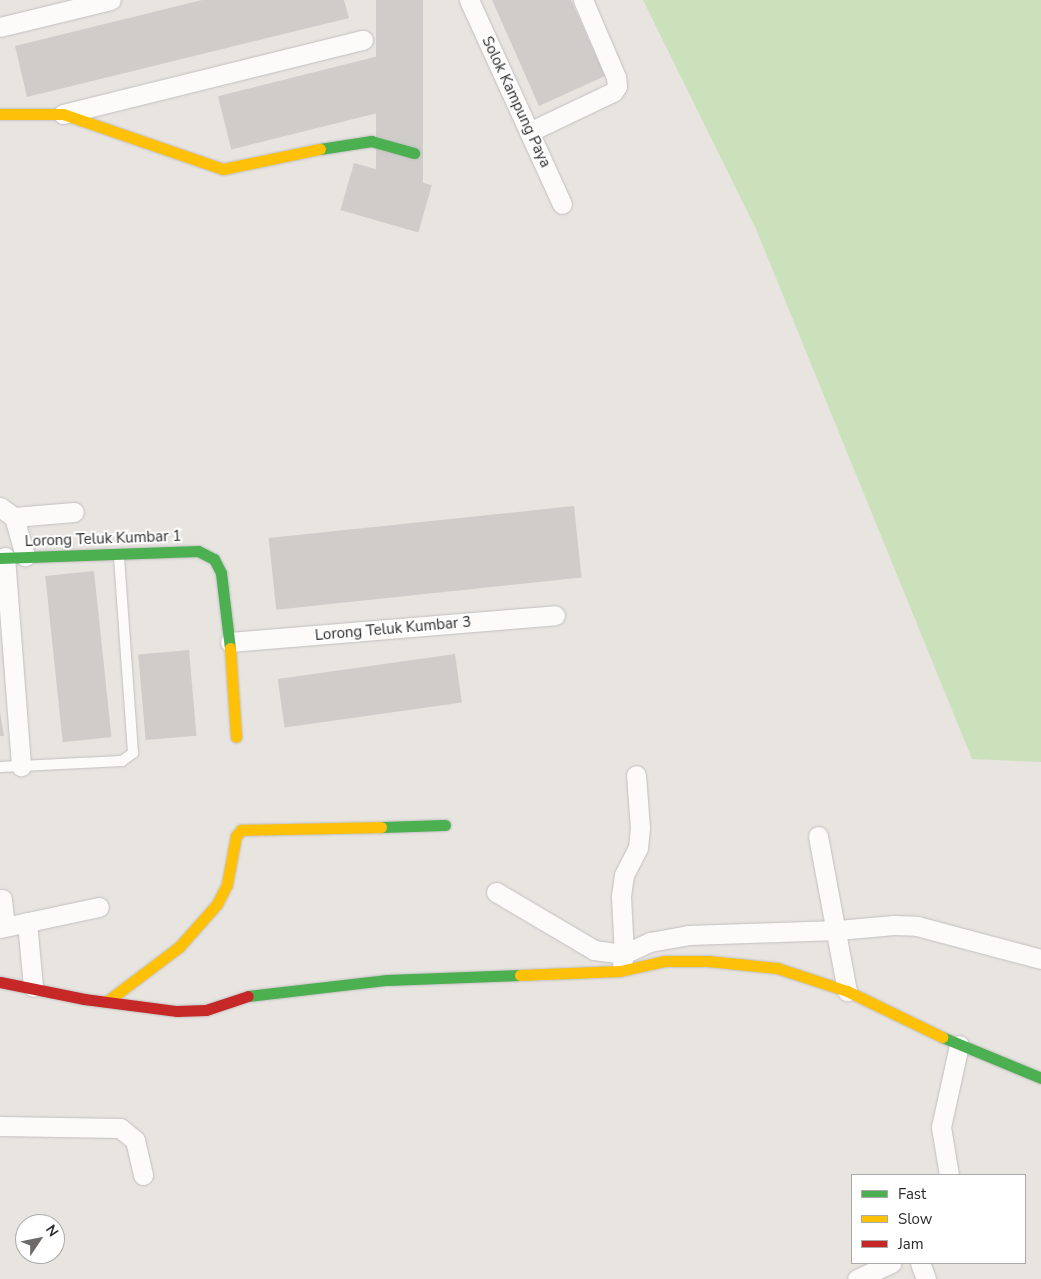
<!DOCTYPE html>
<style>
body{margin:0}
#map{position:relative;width:1041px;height:1279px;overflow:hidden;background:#e8e4e0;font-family:"Nunito Sans",sans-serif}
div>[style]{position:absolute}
.green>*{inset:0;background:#cbe1bb}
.building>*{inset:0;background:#cfccc9;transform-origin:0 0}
.roads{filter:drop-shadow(0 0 1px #c1c0c1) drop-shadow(0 0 1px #c1c0c1)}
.lane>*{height:10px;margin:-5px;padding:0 5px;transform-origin:5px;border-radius:5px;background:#fcfbfa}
.street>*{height:19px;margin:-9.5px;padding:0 9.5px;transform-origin:9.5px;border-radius:9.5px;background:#fcfbfa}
.fast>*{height:11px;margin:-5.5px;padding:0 5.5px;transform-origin:5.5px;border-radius:5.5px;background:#4caf50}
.slow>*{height:11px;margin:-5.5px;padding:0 5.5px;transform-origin:5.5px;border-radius:5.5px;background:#ffc107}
.jam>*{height:11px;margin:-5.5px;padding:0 5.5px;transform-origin:5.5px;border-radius:5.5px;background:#c62828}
span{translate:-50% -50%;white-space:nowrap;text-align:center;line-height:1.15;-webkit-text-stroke:4px #fff;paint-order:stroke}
.street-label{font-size:15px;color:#2a2a2a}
.legend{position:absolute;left:851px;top:1174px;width:175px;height:90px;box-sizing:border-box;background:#fff;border:1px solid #aaa;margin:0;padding:6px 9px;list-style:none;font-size:15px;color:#2a2a2a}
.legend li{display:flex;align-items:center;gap:10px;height:25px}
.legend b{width:25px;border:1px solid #aaa}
.north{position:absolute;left:15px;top:1214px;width:50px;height:50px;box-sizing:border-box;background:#fff;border:1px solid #aaa;border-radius:50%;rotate:56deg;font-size:14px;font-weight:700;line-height:20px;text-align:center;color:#2a2a2a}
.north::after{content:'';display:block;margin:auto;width:18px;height:22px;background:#6c6b6a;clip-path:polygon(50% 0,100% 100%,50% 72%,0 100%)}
</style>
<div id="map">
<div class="green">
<i style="clip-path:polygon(643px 0,1041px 0,1041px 762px,972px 759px,756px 229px)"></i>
</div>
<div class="building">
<i style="clip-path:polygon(202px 0,344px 0,349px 18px,27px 97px,15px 46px)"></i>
<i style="left:376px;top:0;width:47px;height:201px"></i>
<i style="clip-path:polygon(492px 0,571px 0,605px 76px,539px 106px)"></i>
<i style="left:379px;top:56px;width:55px;height:166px;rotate:76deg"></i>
<i style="left:354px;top:163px;width:81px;height:49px;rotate:16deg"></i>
<i style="left:574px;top:506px;width:72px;height:307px;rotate:84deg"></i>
<i style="left:94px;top:571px;width:167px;height:49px;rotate:84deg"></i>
<i style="left:189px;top:650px;width:86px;height:51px;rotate:85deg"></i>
<i style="left:455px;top:654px;width:49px;height:179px;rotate:82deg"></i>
<i style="clip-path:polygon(0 712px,4px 736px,0 736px)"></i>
</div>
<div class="roads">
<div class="lane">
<i style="left:0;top:767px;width:122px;rotate:-2.8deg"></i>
<i style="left:122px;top:761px;width:14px;rotate:-36deg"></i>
<i style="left:133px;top:753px;width:197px;rotate:-94.1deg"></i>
</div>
<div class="street">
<i style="left:469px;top:0;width:224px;rotate:65.5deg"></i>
<i style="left:0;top:27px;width:114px;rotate:-13.7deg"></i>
<i style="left:63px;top:114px;width:309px;rotate:-13.9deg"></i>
<i style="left:529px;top:132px;width:93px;rotate:-25.5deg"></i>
<i style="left:613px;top:92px;width:7px;rotate:-56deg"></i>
<i style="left:617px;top:86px;width:9px;rotate:-96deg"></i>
<i style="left:616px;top:77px;width:84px;rotate:-113.2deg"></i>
<i style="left:0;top:507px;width:17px;rotate:36deg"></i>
<i style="left:14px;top:517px;width:41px;rotate:74.2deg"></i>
<i style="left:14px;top:517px;width:60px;rotate:-4.8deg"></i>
<i style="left:5px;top:557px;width:210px;rotate:85.6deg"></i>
<i style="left:230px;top:642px;width:326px;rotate:-4.7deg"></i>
<i style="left:818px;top:836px;width:158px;rotate:79.4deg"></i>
<i style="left:496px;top:892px;width:114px;rotate:30.6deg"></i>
<i style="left:594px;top:950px;width:30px;rotate:8deg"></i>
<i style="left:624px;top:954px;width:29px;rotate:-25deg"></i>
<i style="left:650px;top:942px;width:39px;rotate:-10deg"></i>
<i style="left:688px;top:935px;width:150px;rotate:-1.9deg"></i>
<i style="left:838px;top:930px;width:56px;rotate:-5.1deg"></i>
<i style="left:894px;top:925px;width:23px;rotate:2deg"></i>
<i style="left:917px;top:926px;width:128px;rotate:14.9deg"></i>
<i style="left:2px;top:899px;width:27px;rotate:84deg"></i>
<i style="left:27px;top:922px;width:65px;rotate:84.7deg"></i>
<i style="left:0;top:928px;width:101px;rotate:-12deg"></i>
<i style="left:622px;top:965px;width:11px;rotate:-80deg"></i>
<i style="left:624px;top:954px;width:58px;rotate:-93deg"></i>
<i style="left:621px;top:896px;width:21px;rotate:-82deg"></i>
<i style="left:624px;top:875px;width:31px;rotate:-63deg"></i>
<i style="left:638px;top:847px;width:19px;rotate:-84deg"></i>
<i style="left:640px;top:828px;width:53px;rotate:-94.3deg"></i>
<i style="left:0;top:1126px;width:120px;rotate:1deg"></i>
<i style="left:120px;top:1128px;width:19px;rotate:39deg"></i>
<i style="left:135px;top:1140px;width:36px;rotate:77deg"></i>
<i style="left:949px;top:1175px;width:49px;rotate:-99.5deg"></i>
<i style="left:941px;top:1127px;width:84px;rotate:-77.6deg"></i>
<i style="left:920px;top:1263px;width:17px;rotate:69deg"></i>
<i style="left:857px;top:1279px;width:38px;rotate:-25deg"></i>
</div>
<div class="fast">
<i style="left:320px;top:149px;width:52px;rotate:-8.9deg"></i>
<i style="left:371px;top:141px;width:45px;rotate:15.6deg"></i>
<i style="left:0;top:558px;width:198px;rotate:-2deg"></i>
<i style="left:198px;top:551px;width:18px;rotate:27deg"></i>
<i style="left:214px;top:559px;width:16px;rotate:63deg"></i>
<i style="left:221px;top:573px;width:76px;rotate:83.2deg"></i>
<i style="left:381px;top:827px;width:64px;rotate:-1.8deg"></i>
<i style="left:248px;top:996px;width:140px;rotate:-6.6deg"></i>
<i style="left:387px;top:980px;width:133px;rotate:-2.2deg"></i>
<i style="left:942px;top:1037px;width:107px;rotate:22.5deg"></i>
</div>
<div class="slow">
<i style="left:0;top:114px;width:63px"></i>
<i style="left:63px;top:114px;width:169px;rotate:19deg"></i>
<i style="left:223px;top:169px;width:99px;rotate:-11.7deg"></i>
<i style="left:230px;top:648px;width:89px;rotate:86.1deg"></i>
<i style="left:520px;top:975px;width:100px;rotate:-2.3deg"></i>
<i style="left:620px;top:971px;width:45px;rotate:-12.8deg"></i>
<i style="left:664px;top:961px;width:44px"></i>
<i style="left:708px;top:961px;width:69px;rotate:5.8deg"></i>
<i style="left:777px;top:968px;width:74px;rotate:18.2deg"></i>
<i style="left:847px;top:991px;width:106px;rotate:25.8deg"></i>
<i style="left:106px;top:1002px;width:91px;rotate:-37deg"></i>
<i style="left:179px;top:947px;width:57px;rotate:-48.5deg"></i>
<i style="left:217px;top:904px;width:22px;rotate:-63deg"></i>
<i style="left:227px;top:884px;width:49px;rotate:-79.4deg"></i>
<i style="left:236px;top:836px;width:8px;rotate:-50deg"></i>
<i style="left:241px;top:830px;width:140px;rotate:-1.2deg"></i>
</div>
<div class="jam">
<i style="left:0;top:982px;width:86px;rotate:11.4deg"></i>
<i style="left:84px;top:999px;width:94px;rotate:7.4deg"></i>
<i style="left:177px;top:1011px;width:29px;rotate:-2deg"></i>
<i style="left:206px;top:1010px;width:44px;rotate:-18.4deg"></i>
</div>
</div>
<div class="street-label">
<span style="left:516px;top:102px;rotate:65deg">Solok Kampung Paya</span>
<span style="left:103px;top:539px;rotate:-2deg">Lorong Teluk Kumbar 1</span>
<span style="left:393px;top:629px;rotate:-5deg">Lorong Teluk Kumbar 3</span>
</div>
<ul class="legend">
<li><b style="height:6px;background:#4caf50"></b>Fast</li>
<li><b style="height:6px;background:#ffc107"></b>Slow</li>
<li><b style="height:6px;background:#c62828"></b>Jam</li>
</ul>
<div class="north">N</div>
</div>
